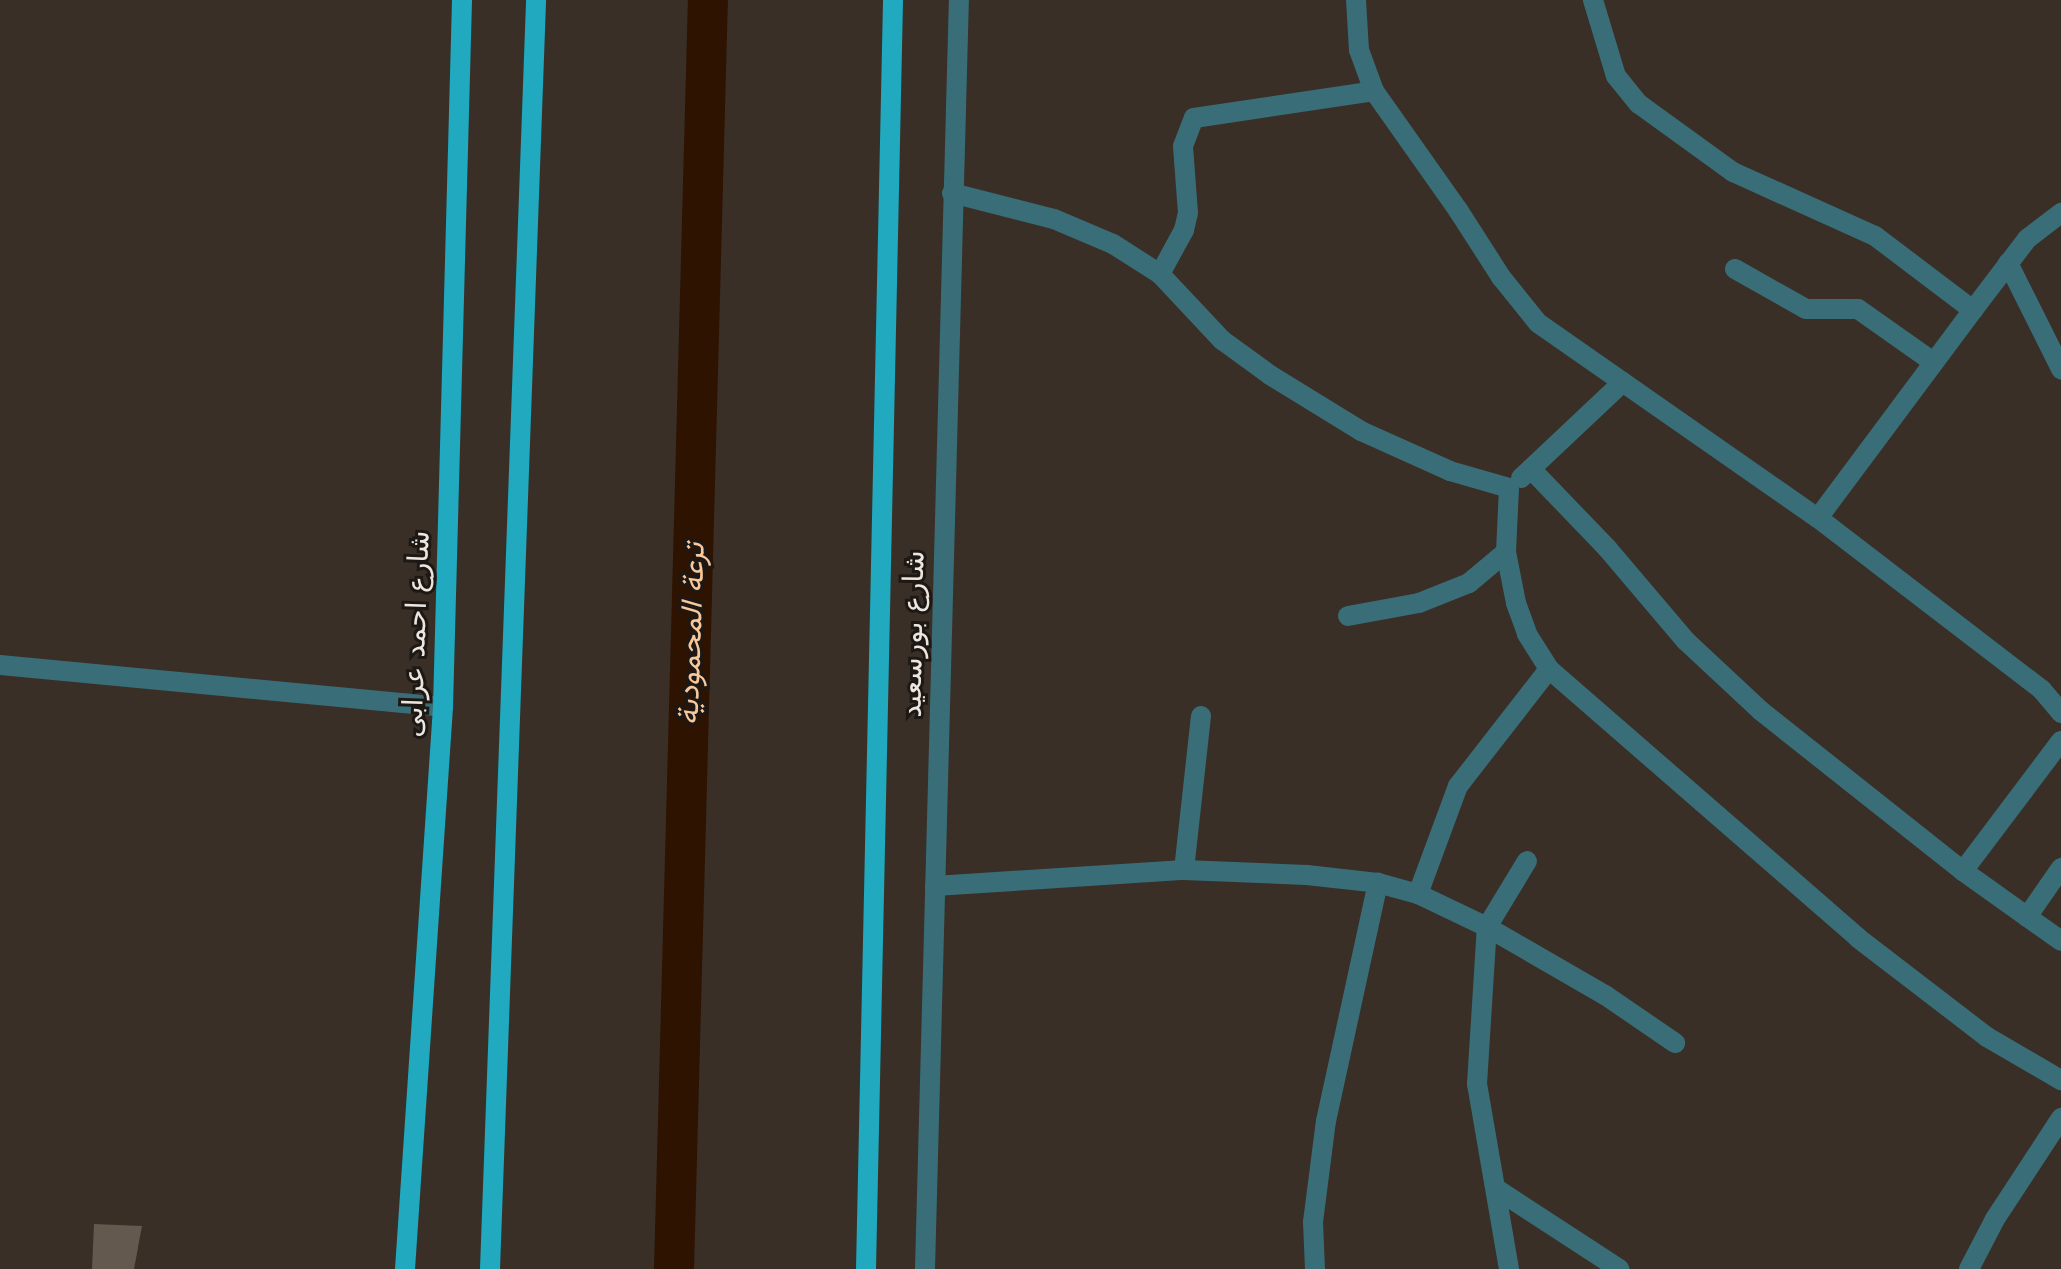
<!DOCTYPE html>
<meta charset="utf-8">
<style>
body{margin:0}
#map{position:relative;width:2061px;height:1269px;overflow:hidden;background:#392f27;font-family:"DejaVu Sans",Vazirmatn,sans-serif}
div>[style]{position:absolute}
.canal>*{height:40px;margin:-20px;padding:0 20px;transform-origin:20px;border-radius:20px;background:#2d1300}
.building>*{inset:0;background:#64594f}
.minor>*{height:20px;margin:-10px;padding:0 10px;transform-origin:10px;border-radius:10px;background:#396e79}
.major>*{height:20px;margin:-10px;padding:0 10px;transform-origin:10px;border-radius:10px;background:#20a9bf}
span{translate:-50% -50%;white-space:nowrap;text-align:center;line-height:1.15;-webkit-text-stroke:6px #1d1814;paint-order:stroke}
.street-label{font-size:28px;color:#ece5e0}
.water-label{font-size:30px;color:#f8c79a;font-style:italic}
</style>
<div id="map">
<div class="canal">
<i style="left:674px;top:1269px;width:1269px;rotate:-88.47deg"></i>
</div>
<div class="building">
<i style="clip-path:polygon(94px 1224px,142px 1226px,134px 1269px,92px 1269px)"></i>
</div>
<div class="minor">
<i style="left:1356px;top:0;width:50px;rotate:86.6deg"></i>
<i style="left:1359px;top:50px;width:44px;rotate:69.9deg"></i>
<i style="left:1374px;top:91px;width:146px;rotate:54.8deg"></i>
<i style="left:1458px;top:210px;width:80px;rotate:57.3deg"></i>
<i style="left:1501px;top:277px;width:59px;rotate:51.2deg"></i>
<i style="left:1538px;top:323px;width:341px;rotate:34.9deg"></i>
<i style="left:1818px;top:518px;width:282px;rotate:37.5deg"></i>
<i style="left:2042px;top:690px;width:30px;rotate:50deg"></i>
<i style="left:1593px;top:0;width:79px;rotate:73.2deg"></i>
<i style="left:1616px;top:76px;width:36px;rotate:51deg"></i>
<i style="left:1639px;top:104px;width:116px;rotate:35.9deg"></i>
<i style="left:1733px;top:172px;width:156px;rotate:24.3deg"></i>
<i style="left:1875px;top:236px;width:123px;rotate:37.1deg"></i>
<i style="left:1973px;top:310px;width:89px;rotate:-52.7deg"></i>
<i style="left:2027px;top:239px;width:43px;rotate:-37.4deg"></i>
<i style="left:952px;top:193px;width:105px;rotate:14.3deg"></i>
<i style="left:1054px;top:219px;width:64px;rotate:23deg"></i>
<i style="left:1113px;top:244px;width:56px;rotate:32.6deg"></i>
<i style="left:1160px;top:274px;width:91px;rotate:46.8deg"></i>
<i style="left:1222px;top:340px;width:59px;rotate:36.1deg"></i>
<i style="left:1270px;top:375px;width:107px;rotate:31.6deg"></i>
<i style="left:1361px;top:431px;width:98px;rotate:24.2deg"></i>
<i style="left:1450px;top:471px;width:61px;rotate:16.1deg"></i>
<i style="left:1509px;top:488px;width:64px;rotate:92.7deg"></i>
<i style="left:1506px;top:552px;width:52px;rotate:78.9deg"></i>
<i style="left:1516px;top:603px;width:33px;rotate:70deg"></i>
<i style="left:1527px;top:634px;width:41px;rotate:57.8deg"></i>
<i style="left:1549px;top:669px;width:410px;rotate:41deg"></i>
<i style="left:1858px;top:938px;width:163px;rotate:37.5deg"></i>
<i style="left:1987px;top:1037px;width:86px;rotate:30.2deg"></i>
<i style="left:2008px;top:263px;width:119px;rotate:63.4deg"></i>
<i style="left:1735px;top:269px;width:81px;rotate:29.4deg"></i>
<i style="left:1806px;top:309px;width:52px"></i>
<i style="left:1858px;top:309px;width:92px;rotate:35.2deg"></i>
<i style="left:1160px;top:274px;width:50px;rotate:-61.4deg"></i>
<i style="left:1184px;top:230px;width:17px;rotate:-77deg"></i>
<i style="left:1188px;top:213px;width:67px;rotate:-94.3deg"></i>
<i style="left:1183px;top:146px;width:30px;rotate:-69deg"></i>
<i style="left:1194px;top:118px;width:182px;rotate:-8.5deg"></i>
<i style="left:1531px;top:469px;width:110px;rotate:46.1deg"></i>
<i style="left:1607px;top:548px;width:122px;rotate:49.7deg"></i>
<i style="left:1686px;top:641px;width:103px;rotate:43deg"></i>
<i style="left:1761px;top:711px;width:258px;rotate:38.4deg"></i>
<i style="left:1963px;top:871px;width:120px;rotate:35.5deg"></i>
<i style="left:1521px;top:478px;width:140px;rotate:-43.3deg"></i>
<i style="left:1818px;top:518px;width:259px;rotate:-53.3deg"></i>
<i style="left:1348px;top:616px;width:72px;rotate:-10.4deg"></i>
<i style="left:1419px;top:603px;width:54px;rotate:-21.8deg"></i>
<i style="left:1469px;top:583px;width:48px;rotate:-40deg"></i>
<i style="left:0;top:665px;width:445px;rotate:5.4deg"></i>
<i style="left:1184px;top:870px;width:155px;rotate:-83.7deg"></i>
<i style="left:1963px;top:871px;width:163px;rotate:-53deg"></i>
<i style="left:935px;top:886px;width:250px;rotate:-3.7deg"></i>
<i style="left:1184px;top:870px;width:123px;rotate:2.3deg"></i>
<i style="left:1307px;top:875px;width:71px;rotate:6.4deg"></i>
<i style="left:1378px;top:883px;width:41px;rotate:15.4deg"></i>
<i style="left:1418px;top:894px;width:76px;rotate:25.6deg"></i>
<i style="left:1487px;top:927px;width:136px;rotate:30deg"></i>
<i style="left:1605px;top:995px;width:85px;rotate:34.4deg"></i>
<i style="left:1418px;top:894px;width:115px;rotate:-69.7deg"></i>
<i style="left:1458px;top:786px;width:148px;rotate:-52.1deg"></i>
<i style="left:2027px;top:917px;width:60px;rotate:-55.2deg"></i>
<i style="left:1498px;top:1190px;width:145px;rotate:33.1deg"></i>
<i style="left:925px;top:1269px;width:1269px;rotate:-88.47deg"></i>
<i style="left:1315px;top:1269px;width:47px;rotate:-92.4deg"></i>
<i style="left:1313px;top:1222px;width:102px;rotate:-82.7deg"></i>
<i style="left:1326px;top:1121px;width:244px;rotate:-77.7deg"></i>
<i style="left:1509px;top:1269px;width:188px;rotate:-99.8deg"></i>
<i style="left:1477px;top:1084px;width:157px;rotate:-86.4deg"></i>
<i style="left:1487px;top:927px;width:77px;rotate:-58.8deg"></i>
<i style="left:1969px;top:1269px;width:56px;rotate:-62.5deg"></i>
<i style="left:1995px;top:1219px;width:121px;rotate:-56.8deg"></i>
</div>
<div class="major">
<i style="left:405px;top:1269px;width:563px;rotate:-86.13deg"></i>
<i style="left:443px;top:707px;width:707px;rotate:-88.46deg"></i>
<i style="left:490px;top:1269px;width:1270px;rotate:-87.92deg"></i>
<i style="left:866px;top:1269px;width:1269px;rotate:-88.78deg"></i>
</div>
<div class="street-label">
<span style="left:416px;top:634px;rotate:-88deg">شارع احمد عرابى</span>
<span style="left:913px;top:634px;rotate:-89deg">شارع بورسعيد</span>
</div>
<div class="water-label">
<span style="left:691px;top:634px;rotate:-88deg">ترعة المحمودية</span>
</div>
</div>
